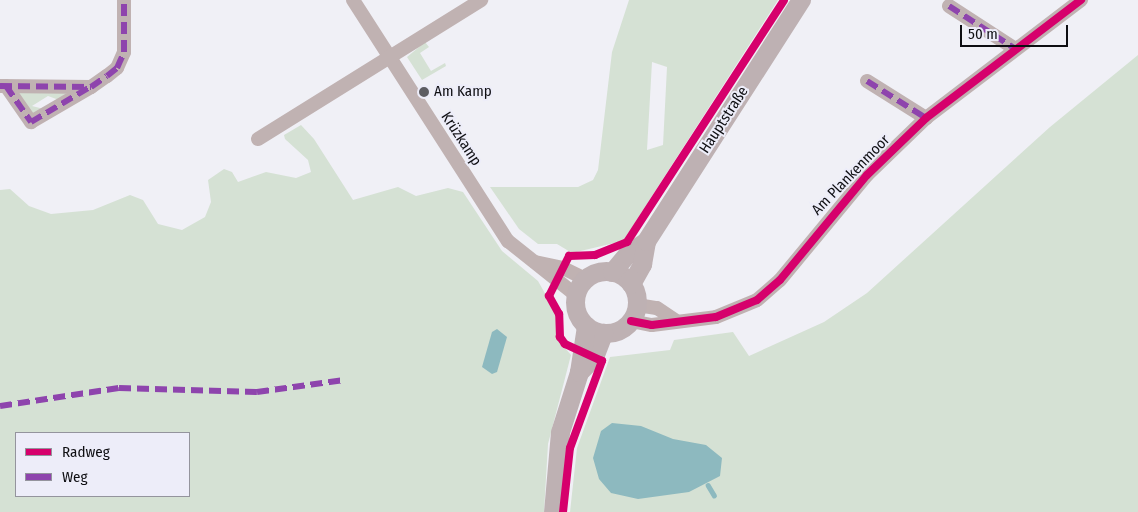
<!DOCTYPE html>
<meta charset="utf-8">
<style>
body{margin:0}
#map{position:relative;width:1138px;height:512px;overflow:hidden;background:#f0f0f6;font-family:"Fira Sans Condensed",sans-serif}
div>[style]{position:absolute}
.green>*{inset:0;background:#d5e1d4}
.water>*{inset:0;background:#8db9bf}
.stream>*{height:4.5px;margin:-2.25px;padding:0 2.25px;transform-origin:2.25px;border-radius:2.25px;background:#8db9bf}
.street>*{height:14px;margin:-7px;padding:0 7px;transform-origin:7px;border-radius:7px;background:#c0b2b2}
.secondary>*{height:19px;margin:-9.5px;padding:0 9.5px;transform-origin:9.5px;border-radius:9.5px;background:#beb1b3}
.secondary>.ring{margin:-9.5px;padding:0;box-sizing:content-box;background:none;border:19px solid #beb1b3;border-radius:50%}
.quiet>*{height:6px;margin-top:-3px;transform-origin:0;background:repeating-linear-gradient(90deg,#8e44ad 0 12px,transparent 0 18px)}
.cycleway>*{height:8px;margin:-4px;padding:0 4px;transform-origin:4px;border-radius:4px;background:#d6006c}
.dots>*{width:14px;height:14px;translate:-50% -50%;box-sizing:border-box;border:2px solid #ededf9;border-radius:50%}
span{translate:-50% -50%;white-space:nowrap;text-align:center;line-height:1.15;-webkit-text-stroke:4px #ededf9;paint-order:stroke}
.poi-label{font-size:15px;color:#0e0e12}
.left{translate:0 -50%;text-align:left}
.street-label{font-size:15px;color:#0e0e12}
.legend{position:absolute;left:15px;top:432px;width:175px;height:65px;box-sizing:border-box;background:#ededf9;border:1px solid #94949d;margin:0;padding:6px 9px;list-style:none;font-size:15px;color:#0e0e12}
.legend li{display:flex;align-items:center;gap:10px;height:25px}
.legend b{width:25px;border:1px solid #94949d}
.scale{position:absolute;left:960px;top:25px;width:108px;height:22px;box-sizing:border-box;border:2px solid #0e0e12;border-top:0;padding-left:6px;font-size:15px;line-height:18px;white-space:nowrap;color:#0e0e12;-webkit-text-stroke:4px #ededf9;paint-order:stroke}
</style>
<div id="map">
<div class="green">
<i style="clip-path:polygon(evenodd,629px 0,778px 0,623px 241px,572px 253px,557px 244px,538px 244px,519px 229px,490px 187px,578px 187px,593px 180px,598px 170px,612px 52px,629px 0,652px 62px,667px 67px,663px 145px,647px 150px,652px 62px)"></i>
<i style="clip-path:polygon(425px 42px,429px 47px,420px 53px,431px 71px,445px 63px,446px 66px,422px 80px,407px 57px)"></i>
<i style="clip-path:polygon(1138px 55px,1138px 512px,570px 512px,577px 448px,610px 357px,670px 350px,674px 340px,733px 332px,749px 356px,824px 322px,867px 293px,1050px 127px)"></i>
<i style="clip-path:polygon(64px 92px,67px 94px,59px 100px,48px 96px,32px 106px,44px 109px,33px 116px,18px 93px)"></i>
<i style="clip-path:polygon(evenodd,301px 125px,314px 139px,353px 200px,398px 187px,416px 196px,448px 188px,463px 192px,502px 251px,538px 281px,556px 313px,559px 341px,571px 355px,548px 444px,544px 512px,0 512px,0 190px,10px 189px,29px 206px,51px 214px,93px 210px,130px 195px,143px 200px,158px 224px,182px 230px,205px 217px,211px 202px,208px 180px,224px 169px,232px 172px,238px 182px,266px 172px,296px 178px,311px 172px,308px 160px,285px 139px,284px 135px,301px 125px,16px 433px,189px 433px,189px 496px,16px 496px,16px 433px)"></i>
</div>
<div class="water">
<i style="clip-path:polygon(497px 329px,507px 337px,497px 372px,492px 374px,482px 367px,492px 332px)"></i>
<i style="clip-path:polygon(612px 423px,641px 426px,673px 439px,706px 445px,722px 458px,720px 476px,689px 492px,638px 499px,611px 493px,599px 479px,593px 458px,601px 431px)"></i>
</div>
<div class="stream">
<i style="left:708px;top:485px;width:12px;rotate:59deg"></i>
</div>
<div class="street">
<i style="left:353px;top:0;width:287px;rotate:57.3deg"></i>
<i style="left:508px;top:241px;width:87px;rotate:38.5deg"></i>
<i style="left:949px;top:6px;width:77px;rotate:32.9deg"></i>
<i style="left:867px;top:81px;width:70px;rotate:32.1deg"></i>
<i style="left:0;top:86px;width:91px;rotate:0.6deg"></i>
<i style="left:91px;top:87px;width:19px;rotate:-35deg"></i>
<i style="left:107px;top:76px;width:13px;rotate:-39deg"></i>
<i style="left:117px;top:68px;width:17px;rotate:-66deg"></i>
<i style="left:124px;top:52px;width:52px;rotate:-90deg"></i>
<i style="left:6px;top:86px;width:44px;rotate:55.2deg"></i>
<i style="left:31px;top:122px;width:69px;rotate:-30.3deg"></i>
<i style="left:258px;top:139px;width:263px;rotate:-31.9deg"></i>
<i style="left:535px;top:262px;width:29px;rotate:12deg"></i>
<i style="left:563px;top:268px;width:25px;rotate:26deg"></i>
<i style="left:637px;top:305px;width:20px;rotate:9deg"></i>
<i style="left:657px;top:308px;width:22px;rotate:34deg"></i>
<i style="left:631px;top:321px;width:21px;rotate:11deg"></i>
<i style="left:652px;top:325px;width:64px;rotate:-7.1deg"></i>
<i style="left:716px;top:317px;width:44px;rotate:-22.5deg"></i>
<i style="left:757px;top:300px;width:30px;rotate:-41deg"></i>
<i style="left:780px;top:280px;width:136px;rotate:-50.4deg"></i>
<i style="left:867px;top:175px;width:82px;rotate:-44deg"></i>
<i style="left:926px;top:118px;width:195px;rotate:-37.3deg"></i>
</div>
<div class="secondary">
<i class="ring" style="left:575px;top:271px;width:43px;height:43px"></i>
<i style="left:612px;top:272px;width:23px;rotate:-50deg"></i>
<i style="left:627px;top:254px;width:23px;rotate:-34deg"></i>
<i style="left:631px;top:284px;width:23px;rotate:-61deg"></i>
<i style="left:642px;top:264px;width:23px;rotate:-80deg"></i>
<i style="left:646px;top:241px;width:287px;rotate:-57.3deg"></i>
<i style="left:579px;top:372px;width:21px;rotate:-45deg"></i>
<i style="left:594px;top:357px;width:26px;rotate:-69deg"></i>
<i style="left:553px;top:512px;width:80px;rotate:-85deg"></i>
<i style="left:560px;top:432px;width:63px;rotate:-72.4deg"></i>
<i style="left:579px;top:372px;width:47px;rotate:-81.3deg"></i>
</div>
<div class="quiet">
<i style="left:949px;top:6px;width:77px;rotate:32.9deg"></i>
<i style="left:867px;top:81px;width:70px;rotate:32.1deg"></i>
<i style="left:0;top:86px;width:91px;rotate:0.6deg"></i>
<i style="left:91px;top:87px;width:19px;rotate:-35deg"></i>
<i style="left:107px;top:76px;width:13px;rotate:-39deg"></i>
<i style="left:117px;top:68px;width:17px;rotate:-66deg"></i>
<i style="left:124px;top:52px;width:52px;rotate:-90deg"></i>
<i style="left:6px;top:86px;width:44px;rotate:55.2deg"></i>
<i style="left:31px;top:122px;width:69px;rotate:-30.7deg"></i>
<i style="left:0;top:406px;width:120px;rotate:-8.6deg"></i>
<i style="left:119px;top:388px;width:138px;rotate:1.7deg"></i>
<i style="left:257px;top:392px;width:88px;rotate:-7.9deg"></i>
</div>
<div class="cycleway">
<i style="left:631px;top:321px;width:21px;rotate:11deg"></i>
<i style="left:652px;top:325px;width:64px;rotate:-7.1deg"></i>
<i style="left:716px;top:317px;width:44px;rotate:-22.5deg"></i>
<i style="left:757px;top:300px;width:30px;rotate:-41deg"></i>
<i style="left:780px;top:280px;width:136px;rotate:-50.4deg"></i>
<i style="left:867px;top:175px;width:82px;rotate:-44deg"></i>
<i style="left:926px;top:118px;width:195px;rotate:-37.3deg"></i>
<i style="left:563px;top:512px;width:64px;rotate:-83.8deg"></i>
<i style="left:570px;top:448px;width:93px;rotate:-69.8deg"></i>
<i style="left:602px;top:361px;width:41px;rotate:-155.3deg"></i>
<i style="left:565px;top:344px;width:9px;rotate:-126deg"></i>
<i style="left:560px;top:337px;width:23px;rotate:-92deg"></i>
<i style="left:559px;top:314px;width:21px;rotate:-119deg"></i>
<i style="left:549px;top:296px;width:45px;rotate:-63.4deg"></i>
<i style="left:569px;top:256px;width:26px;rotate:-2deg"></i>
<i style="left:595px;top:255px;width:35px;rotate:-22deg"></i>
<i style="left:627px;top:242px;width:288px;rotate:-57deg"></i>
</div>
<div class="dots">
<i style="left:424px;top:92px;background:#5d5d62"></i>
</div>
<div class="poi-label">
<span class="left" style="left:434px;top:92px">Am Kamp</span>
</div>
<div class="street-label">
<span style="left:724px;top:120px;rotate:-57deg">Hauptstraße</span>
<span style="left:461px;top:139px;rotate:57deg">Krüzkamp</span>
<span style="left:851px;top:175px;rotate:-46deg">Am Plankenmoor</span>
</div>
<ul class="legend">
<li><b style="height:6px;background:#d6006c"></b>Radweg</li>
<li><b style="height:6px;background:#8e44ad"></b>Weg</li>
</ul>
<div class="scale">50 m</div>
</div>
